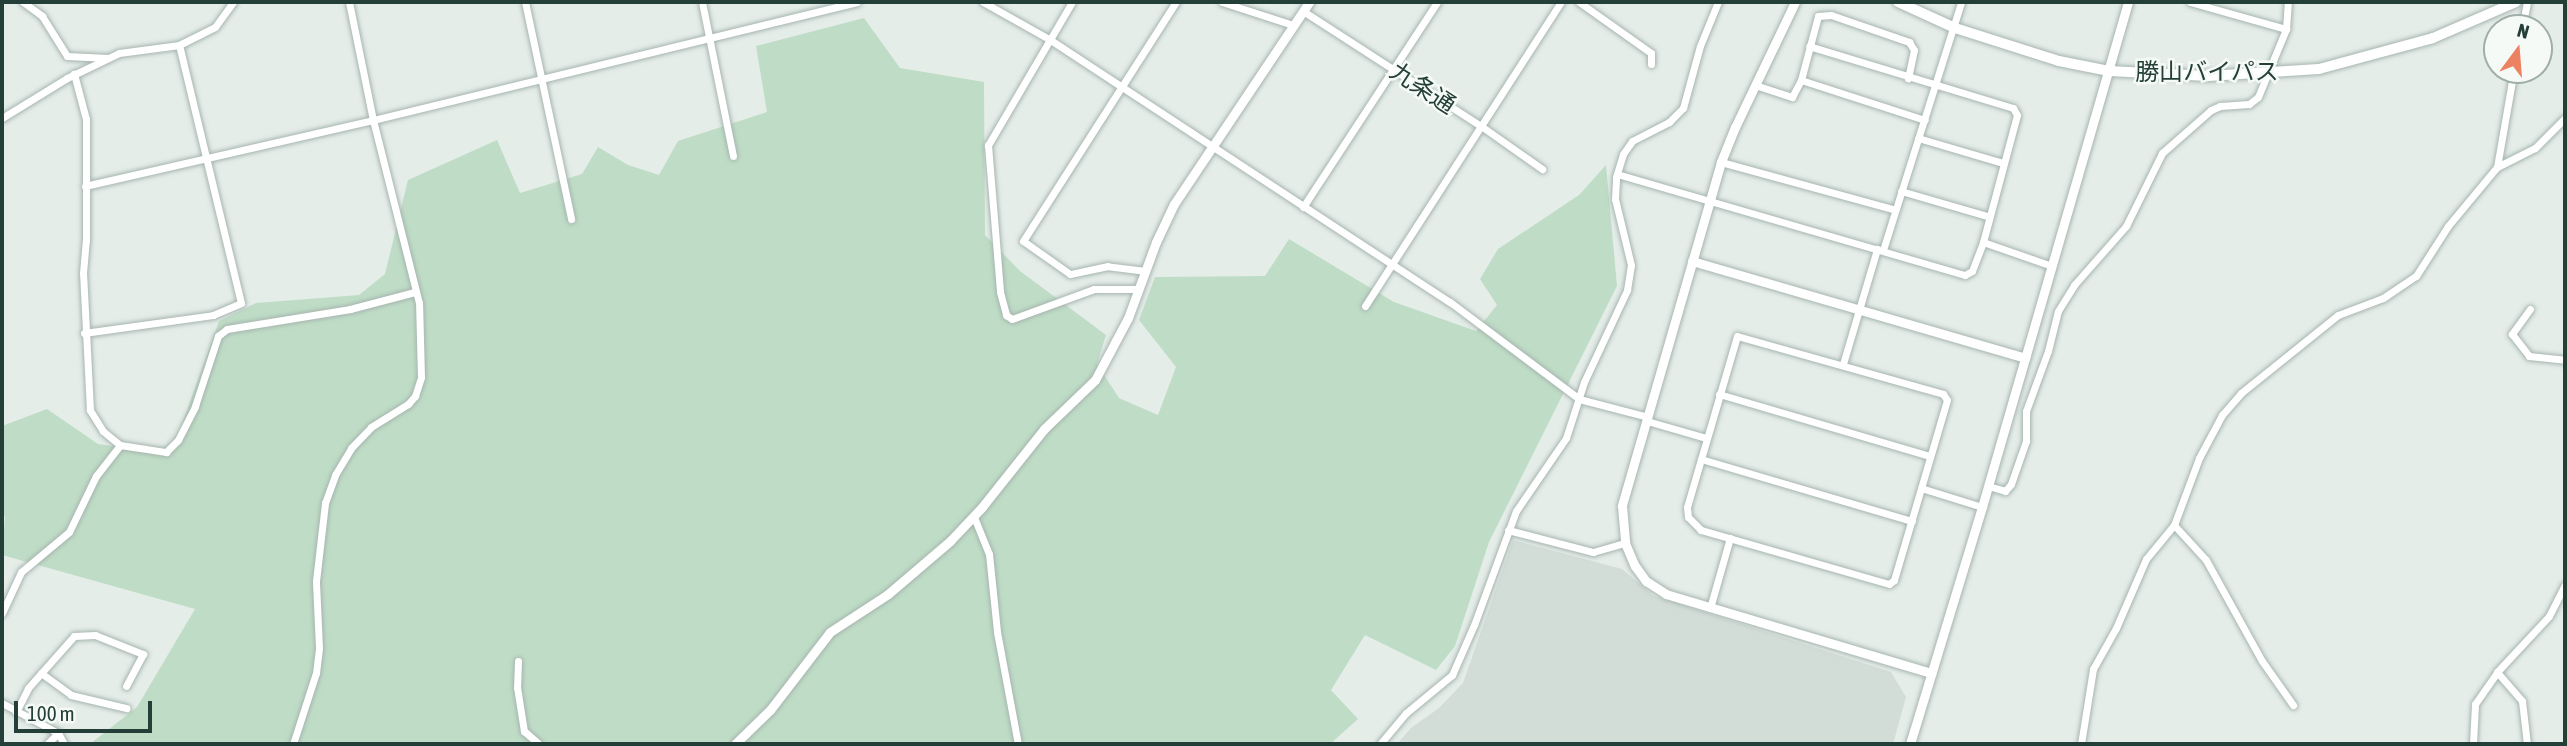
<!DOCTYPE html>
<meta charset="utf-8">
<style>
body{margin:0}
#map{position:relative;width:2567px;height:746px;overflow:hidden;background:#e5ede9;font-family:"Asap Condensed","Noto Sans JP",sans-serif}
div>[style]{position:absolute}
.built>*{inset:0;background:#d3ddd8}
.green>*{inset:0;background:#bfddc6}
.roads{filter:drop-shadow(0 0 2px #a7b5b0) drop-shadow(0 0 2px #a7b5b0)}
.minor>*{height:7px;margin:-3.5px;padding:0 3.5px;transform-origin:3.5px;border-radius:3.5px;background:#fff}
.tertiary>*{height:9px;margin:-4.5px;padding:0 4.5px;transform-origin:4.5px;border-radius:4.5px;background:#fff}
.secondary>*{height:10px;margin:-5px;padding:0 5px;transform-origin:5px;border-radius:5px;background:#fff}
span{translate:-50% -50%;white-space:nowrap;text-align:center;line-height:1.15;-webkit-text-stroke:5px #f5faf7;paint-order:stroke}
.street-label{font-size:24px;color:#243f37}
.frame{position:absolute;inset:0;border:4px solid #243f37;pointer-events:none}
.north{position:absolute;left:2483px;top:14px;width:70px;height:70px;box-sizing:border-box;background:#f5faf7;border:2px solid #a1afaa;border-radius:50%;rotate:16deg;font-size:19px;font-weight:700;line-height:28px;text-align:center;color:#243f37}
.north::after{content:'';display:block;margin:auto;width:24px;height:32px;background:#ed8263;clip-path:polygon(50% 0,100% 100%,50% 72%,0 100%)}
.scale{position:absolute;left:14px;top:701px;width:138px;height:32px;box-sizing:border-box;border:4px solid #243f37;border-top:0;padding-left:9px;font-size:21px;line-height:24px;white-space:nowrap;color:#243f37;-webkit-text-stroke:5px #f5faf7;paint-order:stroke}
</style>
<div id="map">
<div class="built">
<i style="clip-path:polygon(1513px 540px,1622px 569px,1654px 596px,1891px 672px,1906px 697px,1893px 744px,1397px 744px,1411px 728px,1439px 708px,1463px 683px)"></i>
</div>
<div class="green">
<i style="clip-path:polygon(864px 18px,900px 68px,984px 82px,985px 235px,1020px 271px,1106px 335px,1097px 364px,1119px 398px,1158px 415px,1176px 367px,1139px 320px,1155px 277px,1265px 276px,1289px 239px,1394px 302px,1476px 331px,1497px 305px,1480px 279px,1498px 249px,1579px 195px,1606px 165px,1617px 286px,1489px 542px,1455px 646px,1436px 670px,1365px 635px,1331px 690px,1358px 719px,1330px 744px,90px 744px,137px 707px,195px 609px,2px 555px,5px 517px,2px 511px,2px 426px,47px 409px,98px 444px,171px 455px,219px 321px,256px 303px,359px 295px,385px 274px,408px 180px,497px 140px,520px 193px,582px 174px,598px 147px,628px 165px,659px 175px,678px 141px,767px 112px,756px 46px)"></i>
</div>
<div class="roads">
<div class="minor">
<i style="left:23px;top:2px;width:24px;rotate:36deg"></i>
<i style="left:42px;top:16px;width:47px;rotate:58deg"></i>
<i style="left:67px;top:56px;width:41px;rotate:2.8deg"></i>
<i style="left:525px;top:2px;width:222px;rotate:78deg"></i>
<i style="left:702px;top:2px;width:157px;rotate:78.6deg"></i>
<i style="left:983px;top:2px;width:76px;rotate:29.3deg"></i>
<i style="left:1049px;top:39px;width:480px;rotate:33.3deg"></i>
<i style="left:1450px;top:302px;width:161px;rotate:36.9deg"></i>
<i style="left:1579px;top:399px;width:71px;rotate:14.6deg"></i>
<i style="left:1072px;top:2px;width:166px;rotate:120.4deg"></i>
<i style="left:988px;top:145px;width:147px;rotate:85.3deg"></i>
<i style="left:1000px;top:292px;width:24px;rotate:75deg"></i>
<i style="left:1006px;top:315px;width:7px;rotate:34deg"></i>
<i style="left:1012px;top:319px;width:87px;rotate:-20.1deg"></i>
<i style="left:1094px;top:289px;width:45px"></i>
<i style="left:1222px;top:2px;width:75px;rotate:17.9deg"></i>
<i style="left:1579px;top:2px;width:88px;rotate:35.3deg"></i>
<i style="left:1651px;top:53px;width:11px;rotate:90deg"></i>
<i style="left:2190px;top:2px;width:100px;rotate:15.7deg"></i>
<i style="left:1303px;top:11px;width:212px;rotate:32.9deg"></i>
<i style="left:1481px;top:126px;width:75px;rotate:35.2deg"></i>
<i style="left:2522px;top:28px;width:26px;rotate:-79deg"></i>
<i style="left:1801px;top:80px;width:130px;rotate:17.9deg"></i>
<i style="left:1755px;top:85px;width:39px;rotate:18deg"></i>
<i style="left:1792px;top:97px;width:19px;rotate:-62deg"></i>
<i style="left:1801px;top:80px;width:66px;rotate:-75.1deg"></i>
<i style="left:1818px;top:16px;width:13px;rotate:-4deg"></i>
<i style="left:1831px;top:15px;width:83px;rotate:19.1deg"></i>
<i style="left:1909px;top:42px;width:9px;rotate:58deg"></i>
<i style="left:1914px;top:50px;width:29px;rotate:102deg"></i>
<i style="left:2px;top:118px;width:76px;rotate:-31.6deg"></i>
<i style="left:67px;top:78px;width:58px;rotate:-25.7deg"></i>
<i style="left:119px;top:53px;width:61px;rotate:-7.6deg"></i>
<i style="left:179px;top:45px;width:40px;rotate:-26.6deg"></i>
<i style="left:215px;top:27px;width:31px;rotate:-54deg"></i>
<i style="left:1918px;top:138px;width:89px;rotate:16.4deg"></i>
<i style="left:1721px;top:162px;width:181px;rotate:15.3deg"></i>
<i style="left:2497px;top:167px;width:42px;rotate:-26.6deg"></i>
<i style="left:2535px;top:148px;width:42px;rotate:-45deg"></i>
<i style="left:1617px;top:174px;width:362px;rotate:16.2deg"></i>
<i style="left:1965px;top:275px;width:8px;rotate:-30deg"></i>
<i style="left:1972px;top:271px;width:31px;rotate:-69deg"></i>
<i style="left:1983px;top:242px;width:131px;rotate:-75deg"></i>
<i style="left:2017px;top:115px;width:8px;rotate:-120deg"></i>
<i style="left:2013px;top:108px;width:213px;rotate:-163.1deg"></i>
<i style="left:85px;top:186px;width:295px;rotate:-12.9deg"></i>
<i style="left:373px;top:120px;width:498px;rotate:-13.7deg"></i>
<i style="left:1901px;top:191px;width:90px;rotate:16.2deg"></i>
<i style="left:1303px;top:207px;width:245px;rotate:-56.8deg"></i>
<i style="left:1983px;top:242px;width:73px;rotate:19.2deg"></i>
<i style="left:1883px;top:250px;width:260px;rotate:-72.5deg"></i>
<i style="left:1146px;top:271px;width:38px;rotate:-173deg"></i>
<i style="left:1108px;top:266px;width:39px;rotate:168deg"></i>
<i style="left:1070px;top:274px;width:57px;rotate:-144.9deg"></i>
<i style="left:1023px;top:241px;width:284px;rotate:-57.4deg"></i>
<i style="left:1365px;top:306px;width:362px;rotate:-57.2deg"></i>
<i style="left:2530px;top:309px;width:31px;rotate:126deg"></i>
<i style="left:2512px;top:334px;width:28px;rotate:52deg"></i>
<i style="left:2529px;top:356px;width:36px;rotate:6deg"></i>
<i style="left:84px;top:333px;width:130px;rotate:-7.9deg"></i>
<i style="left:213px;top:315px;width:30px;rotate:-23deg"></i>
<i style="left:241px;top:303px;width:265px;rotate:-103.5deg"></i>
<i style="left:1737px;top:336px;width:214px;rotate:15.7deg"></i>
<i style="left:1943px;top:394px;width:7px;rotate:56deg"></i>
<i style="left:1947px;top:400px;width:188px;rotate:106.4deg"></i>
<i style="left:1894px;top:580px;width:6px;rotate:141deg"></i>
<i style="left:1889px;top:584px;width:196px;rotate:-164deg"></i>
<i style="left:1701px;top:530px;width:18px;rotate:-135deg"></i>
<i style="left:1688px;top:517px;width:10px;rotate:-96deg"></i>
<i style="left:1687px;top:507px;width:178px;rotate:-73.7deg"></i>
<i style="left:1843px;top:364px;width:120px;rotate:-73.5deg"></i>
<i style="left:1719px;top:394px;width:220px;rotate:16.4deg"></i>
<i style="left:1647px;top:421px;width:61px;rotate:16.1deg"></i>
<i style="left:120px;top:445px;width:47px;rotate:8.7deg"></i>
<i style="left:166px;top:452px;width:17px;rotate:-45deg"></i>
<i style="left:178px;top:440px;width:38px;rotate:-63deg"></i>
<i style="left:195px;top:406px;width:74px;rotate:-71.8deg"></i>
<i style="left:218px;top:336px;width:11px;rotate:-38deg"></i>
<i style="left:227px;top:329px;width:125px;rotate:-9.2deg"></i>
<i style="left:350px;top:309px;width:67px;rotate:-14.7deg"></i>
<i style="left:1701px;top:459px;width:220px;rotate:16.4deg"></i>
<i style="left:1988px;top:486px;width:18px;rotate:16deg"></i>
<i style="left:2005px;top:491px;width:9px;rotate:-49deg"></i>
<i style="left:2011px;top:484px;width:46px;rotate:-70.8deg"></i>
<i style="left:2026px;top:441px;width:30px;rotate:-90deg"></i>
<i style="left:2026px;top:411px;width:64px;rotate:-69.9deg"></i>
<i style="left:2048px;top:351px;width:41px;rotate:-76deg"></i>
<i style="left:2058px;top:311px;width:31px;rotate:-58deg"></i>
<i style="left:2074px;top:285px;width:79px;rotate:-48.6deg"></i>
<i style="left:2126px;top:226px;width:81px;rotate:-63.7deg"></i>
<i style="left:2162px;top:153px;width:65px;rotate:-41.3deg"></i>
<i style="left:2211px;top:110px;width:10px;rotate:-24deg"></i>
<i style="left:2220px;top:106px;width:29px;rotate:-4deg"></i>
<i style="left:2249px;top:104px;width:11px;rotate:-38deg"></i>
<i style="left:2258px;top:97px;width:74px;rotate:-67.6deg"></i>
<i style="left:2286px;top:29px;width:27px;rotate:-86deg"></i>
<i style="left:1921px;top:488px;width:64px;rotate:17.3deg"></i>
<i style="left:974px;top:517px;width:40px;rotate:68deg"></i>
<i style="left:989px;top:554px;width:78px;rotate:84.1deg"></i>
<i style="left:997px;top:632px;width:114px;rotate:79.4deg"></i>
<i style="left:2174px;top:525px;width:47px;rotate:47.6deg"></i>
<i style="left:2206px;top:560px;width:115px;rotate:61deg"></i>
<i style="left:2262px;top:661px;width:54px;rotate:54.8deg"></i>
<i style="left:1508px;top:530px;width:88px;rotate:14.5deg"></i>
<i style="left:1593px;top:552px;width:33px;rotate:-16deg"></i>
<i style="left:1710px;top:608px;width:73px;rotate:-74.1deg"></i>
<i style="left:2px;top:613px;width:45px;rotate:-65.1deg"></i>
<i style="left:21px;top:572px;width:62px;rotate:-39.8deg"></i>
<i style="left:69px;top:532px;width:62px;rotate:-64.3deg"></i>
<i style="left:96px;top:476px;width:39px;rotate:-52deg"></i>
<i style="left:120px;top:445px;width:22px;rotate:-141deg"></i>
<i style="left:103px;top:431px;width:25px;rotate:-122deg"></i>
<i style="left:90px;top:410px;width:137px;rotate:-92.9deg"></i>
<i style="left:83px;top:273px;width:33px;rotate:-85deg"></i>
<i style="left:86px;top:240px;width:121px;rotate:-90deg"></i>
<i style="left:86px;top:119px;width:47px;rotate:-104.9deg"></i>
<i style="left:518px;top:661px;width:26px;rotate:92deg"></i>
<i style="left:517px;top:687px;width:45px;rotate:81deg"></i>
<i style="left:524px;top:731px;width:20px;rotate:41deg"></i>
<i style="left:2497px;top:672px;width:38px;rotate:49deg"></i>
<i style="left:2522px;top:701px;width:43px;rotate:83.4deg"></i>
<i style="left:41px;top:673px;width:37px;rotate:36deg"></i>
<i style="left:71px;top:695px;width:57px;rotate:13.3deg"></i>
<i style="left:2px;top:703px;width:64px;rotate:28.2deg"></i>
<i style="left:58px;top:733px;width:13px;rotate:61deg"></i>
<i style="left:16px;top:712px;width:27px;rotate:-63deg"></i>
<i style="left:28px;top:688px;width:69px;rotate:-48.5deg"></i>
<i style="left:74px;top:636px;width:21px;rotate:-3deg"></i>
<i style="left:95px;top:635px;width:52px;rotate:21.6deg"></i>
<i style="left:143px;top:654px;width:36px;rotate:118deg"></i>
<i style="left:47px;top:744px;width:16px;rotate:-45deg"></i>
<i style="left:293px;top:744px;width:75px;rotate:-72.1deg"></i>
<i style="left:316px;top:673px;width:25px;rotate:-83deg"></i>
<i style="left:319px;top:648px;width:67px;rotate:-92.6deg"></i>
<i style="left:316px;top:581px;width:79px;rotate:-83.4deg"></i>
<i style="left:325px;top:503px;width:30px;rotate:-70deg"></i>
<i style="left:335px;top:475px;width:31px;rotate:-59deg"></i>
<i style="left:351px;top:448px;width:29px;rotate:-46deg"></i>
<i style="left:371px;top:427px;width:44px;rotate:-31.9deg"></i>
<i style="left:408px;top:404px;width:11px;rotate:-49deg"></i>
<i style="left:415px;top:396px;width:20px;rotate:-72deg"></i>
<i style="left:421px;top:377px;width:74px;rotate:-91.5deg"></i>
<i style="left:419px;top:303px;width:189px;rotate:-104.1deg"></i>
<i style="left:373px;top:120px;width:120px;rotate:-101.5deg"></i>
<i style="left:1380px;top:744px;width:40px;rotate:-50deg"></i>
<i style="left:1406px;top:713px;width:60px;rotate:-39.6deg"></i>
<i style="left:1452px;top:675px;width:55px;rotate:-66.3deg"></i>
<i style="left:1474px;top:625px;width:121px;rotate:-69.8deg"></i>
<i style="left:1516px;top:511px;width:88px;rotate:-55.6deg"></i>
<i style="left:1566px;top:438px;width:59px;rotate:-72.2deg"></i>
<i style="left:1584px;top:382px;width:102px;rotate:-64.9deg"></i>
<i style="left:1627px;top:290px;width:25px;rotate:-81deg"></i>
<i style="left:1631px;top:265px;width:68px;rotate:-103.6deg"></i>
<i style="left:1615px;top:199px;width:22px;rotate:-87deg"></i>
<i style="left:1616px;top:177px;width:24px;rotate:-73deg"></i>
<i style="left:1623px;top:154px;width:16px;rotate:-55deg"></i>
<i style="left:1632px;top:141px;width:42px;rotate:-27.2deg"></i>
<i style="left:1669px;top:122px;width:20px;rotate:-45deg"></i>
<i style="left:1683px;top:108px;width:64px;rotate:-74.7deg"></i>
<i style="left:1700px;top:46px;width:48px;rotate:-67.8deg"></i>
<i style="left:2081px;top:744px;width:76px;rotate:-80.9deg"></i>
<i style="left:2093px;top:669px;width:47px;rotate:-60.7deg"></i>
<i style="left:2116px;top:628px;width:75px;rotate:-66.5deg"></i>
<i style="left:2146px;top:559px;width:44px;rotate:-50.5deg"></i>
<i style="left:2174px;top:525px;width:72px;rotate:-69.5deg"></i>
<i style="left:2199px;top:458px;width:49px;rotate:-61.9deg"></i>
<i style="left:2222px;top:415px;width:29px;rotate:-49deg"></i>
<i style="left:2241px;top:393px;width:124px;rotate:-38.8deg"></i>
<i style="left:2338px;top:315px;width:48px;rotate:-20.7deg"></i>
<i style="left:2383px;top:298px;width:40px;rotate:-34deg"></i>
<i style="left:2416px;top:276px;width:59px;rotate:-57.4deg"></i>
<i style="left:2448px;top:226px;width:77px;rotate:-50.3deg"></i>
<i style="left:2497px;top:167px;width:98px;rotate:-80.1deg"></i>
<i style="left:2473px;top:744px;width:40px;rotate:-87.1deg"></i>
<i style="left:2475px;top:704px;width:39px;rotate:-55deg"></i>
<i style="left:2497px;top:672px;width:76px;rotate:-47.1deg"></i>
<i style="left:2549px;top:616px;width:35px;rotate:-63deg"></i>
</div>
<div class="tertiary">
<i style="left:1795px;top:2px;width:139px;rotate:115.6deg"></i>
<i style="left:1735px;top:127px;width:38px;rotate:112deg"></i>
<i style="left:1721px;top:162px;width:358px;rotate:106.1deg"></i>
<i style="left:1622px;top:506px;width:37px;rotate:85deg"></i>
<i style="left:1625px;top:543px;width:25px;rotate:67deg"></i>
<i style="left:1635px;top:566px;width:19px;rotate:54deg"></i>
<i style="left:1646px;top:581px;width:24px;rotate:33deg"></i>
<i style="left:1666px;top:594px;width:277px;rotate:16.6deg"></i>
<i style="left:1692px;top:261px;width:347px;rotate:16.2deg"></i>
<i style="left:735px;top:744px;width:49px;rotate:-44.2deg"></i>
<i style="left:770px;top:710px;width:98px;rotate:-52.4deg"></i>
<i style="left:830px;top:632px;width:69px;rotate:-33.2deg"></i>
<i style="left:888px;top:594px;width:82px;rotate:-40.5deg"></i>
<i style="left:950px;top:541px;width:47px;rotate:-46.7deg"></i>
<i style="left:982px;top:507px;width:100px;rotate:-51.5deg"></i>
<i style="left:1044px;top:429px;width:71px;rotate:-43.9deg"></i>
<i style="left:1095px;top:380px;width:70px;rotate:-62deg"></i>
<i style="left:1128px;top:318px;width:81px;rotate:-69.8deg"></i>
<i style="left:1156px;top:242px;width:42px;rotate:-64.7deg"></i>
<i style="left:1174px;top:204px;width:243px;rotate:-56.2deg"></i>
<i style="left:1910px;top:744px;width:248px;rotate:-73.1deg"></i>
<i style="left:1982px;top:507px;width:526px;rotate:-73.87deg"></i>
</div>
<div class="secondary">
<i style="left:1898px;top:2px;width:63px;rotate:24.5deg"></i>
<i style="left:1955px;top:28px;width:109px;rotate:17.6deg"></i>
<i style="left:2059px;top:61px;width:51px;rotate:11.3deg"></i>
<i style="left:2109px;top:71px;width:99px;rotate:2.9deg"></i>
<i style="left:2208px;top:76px;width:111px;rotate:-3.6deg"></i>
<i style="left:2319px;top:69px;width:118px;rotate:-15.2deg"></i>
<i style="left:2433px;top:38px;width:90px;rotate:-23.4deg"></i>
</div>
</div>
<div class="street-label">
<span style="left:2207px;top:72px">勝山バイパス</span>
<span style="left:1423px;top:88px;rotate:33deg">九条通</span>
</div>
<div class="frame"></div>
<div class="north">N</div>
<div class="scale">100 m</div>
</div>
